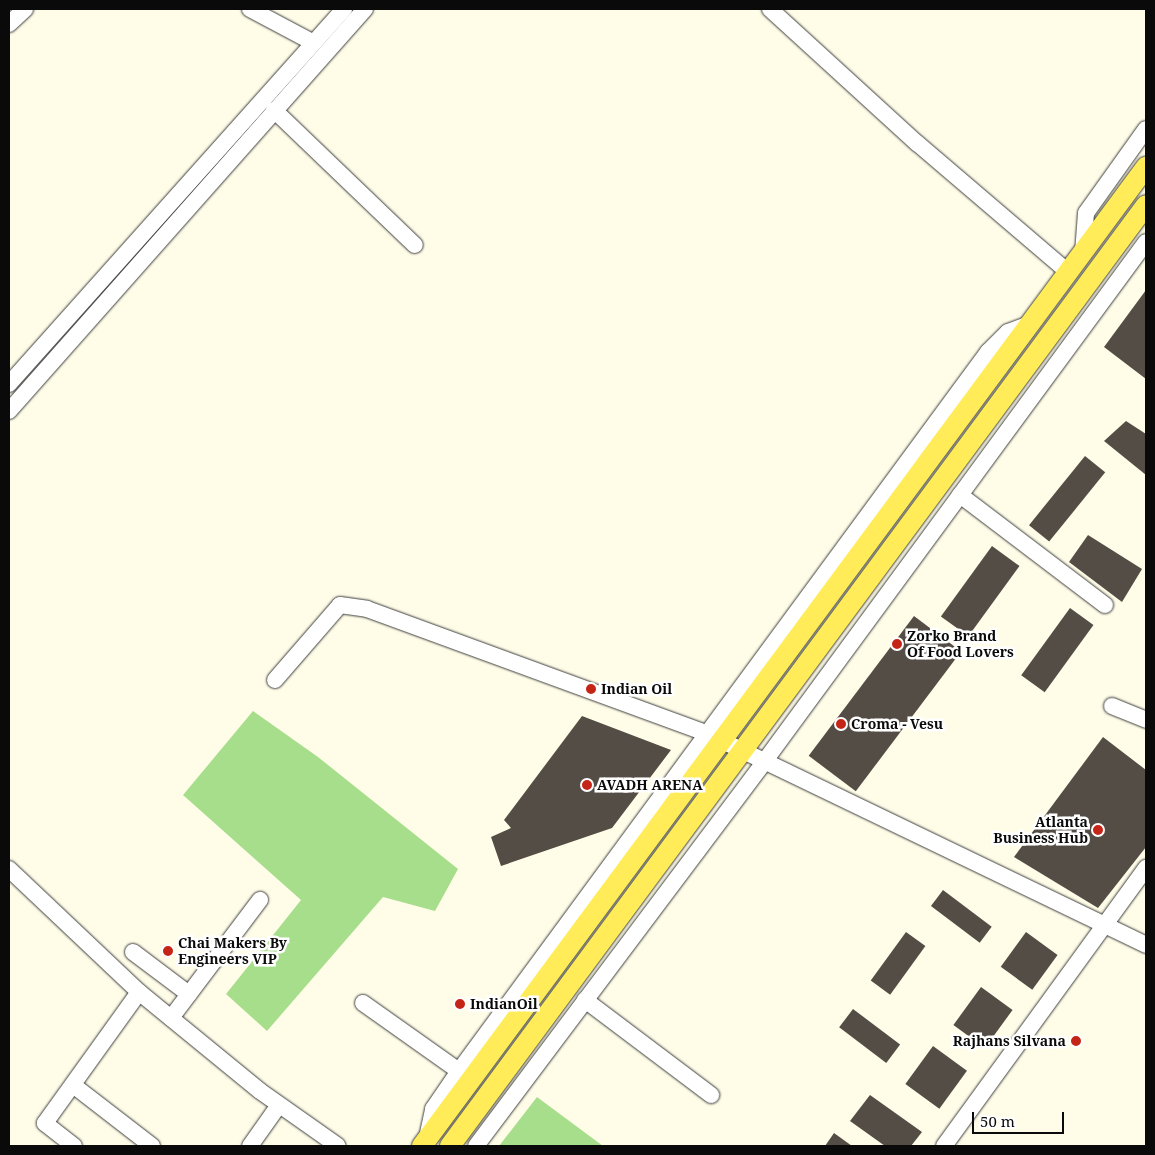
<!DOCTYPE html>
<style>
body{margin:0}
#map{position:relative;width:1155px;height:1155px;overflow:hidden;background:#fffde8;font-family:"Noto Serif",serif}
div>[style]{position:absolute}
.forest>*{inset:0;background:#a7de8c}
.building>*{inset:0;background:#544d46;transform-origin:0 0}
.roads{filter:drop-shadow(0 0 1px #3d3d3d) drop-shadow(0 0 1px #3d3d3d)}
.minor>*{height:16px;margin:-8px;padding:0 8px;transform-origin:8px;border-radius:8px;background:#fff}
.major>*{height:20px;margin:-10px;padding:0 10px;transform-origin:10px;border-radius:10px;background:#ffec58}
.dots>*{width:14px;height:14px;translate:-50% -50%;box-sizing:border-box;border:2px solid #fff;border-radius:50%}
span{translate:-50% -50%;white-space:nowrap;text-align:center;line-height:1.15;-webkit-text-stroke:5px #fff;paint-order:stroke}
.poi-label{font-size:14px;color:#0a0a0a;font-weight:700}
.left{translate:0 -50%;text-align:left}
.right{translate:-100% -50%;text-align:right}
.frame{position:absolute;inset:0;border:10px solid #0a0a0a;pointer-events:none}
.scale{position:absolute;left:972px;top:1112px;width:92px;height:22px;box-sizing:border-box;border:2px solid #0a0a0a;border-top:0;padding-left:6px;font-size:15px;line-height:18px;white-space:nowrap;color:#0a0a0a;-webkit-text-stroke:4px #fff;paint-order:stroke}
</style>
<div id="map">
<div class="forest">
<i style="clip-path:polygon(253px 711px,318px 757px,458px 869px,435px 911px,383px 897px,267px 1031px,226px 994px,301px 900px,183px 795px)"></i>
<i style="clip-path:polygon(537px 1097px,603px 1146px,499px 1146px)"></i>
</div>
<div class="building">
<i style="clip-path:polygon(1146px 290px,1146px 379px,1104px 347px)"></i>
<i style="clip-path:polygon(1126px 421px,1146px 434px,1146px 475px,1104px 441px)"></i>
<i style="left:1085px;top:456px;width:26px;height:89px;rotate:39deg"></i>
<i style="clip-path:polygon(1088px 535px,1142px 569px,1122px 602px,1069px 562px)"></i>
<i style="left:992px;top:546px;width:34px;height:87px;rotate:36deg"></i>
<i style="left:1070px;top:608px;width:29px;height:83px;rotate:36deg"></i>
<i style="left:914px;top:616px;width:59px;height:175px;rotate:37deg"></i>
<i style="clip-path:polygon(582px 716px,671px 750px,612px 828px,501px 866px,491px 837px,511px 828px,504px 820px)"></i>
<i style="clip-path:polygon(1103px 737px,1146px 770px,1146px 847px,1098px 908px,1014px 857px)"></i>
<i style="left:943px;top:890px;width:61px;height:20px;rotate:37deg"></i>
<i style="left:906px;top:932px;width:24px;height:60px;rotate:36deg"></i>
<i style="left:1026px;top:932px;width:39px;height:43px;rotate:36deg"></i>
<i style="left:981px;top:987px;width:39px;height:47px;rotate:36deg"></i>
<i style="left:853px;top:1009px;width:59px;height:23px;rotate:37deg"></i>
<i style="left:933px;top:1046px;width:42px;height:47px;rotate:36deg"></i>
<i style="clip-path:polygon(870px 1095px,922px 1132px,911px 1146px,885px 1146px,850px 1121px)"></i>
<i style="clip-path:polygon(834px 1133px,852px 1146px,825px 1146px)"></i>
</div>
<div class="roads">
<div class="minor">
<i style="left:250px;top:9px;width:72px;rotate:28deg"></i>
<i style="left:770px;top:9px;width:199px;rotate:42.4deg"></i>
<i style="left:917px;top:143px;width:199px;rotate:40.5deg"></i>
<i style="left:9px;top:24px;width:22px;rotate:-43deg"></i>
<i style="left:274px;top:110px;width:195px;rotate:43.8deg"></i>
<i style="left:1083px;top:253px;width:40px;rotate:-85.7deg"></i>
<i style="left:1086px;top:213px;width:103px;rotate:-54.5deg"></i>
<i style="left:9px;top:384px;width:503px;rotate:-48.22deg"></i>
<i style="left:9px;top:411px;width:537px;rotate:-48.47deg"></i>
<i style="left:960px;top:495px;width:182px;rotate:37.2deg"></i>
<i style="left:275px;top:680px;width:99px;rotate:-49.1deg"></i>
<i style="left:340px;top:605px;width:27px;rotate:8deg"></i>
<i style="left:367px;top:609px;width:363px;rotate:20.1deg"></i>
<i style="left:708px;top:734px;width:486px;rotate:25.7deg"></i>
<i style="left:1112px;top:706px;width:37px;rotate:22deg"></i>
<i style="left:9px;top:869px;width:179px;rotate:43.4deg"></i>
<i style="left:139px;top:992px;width:156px;rotate:39.3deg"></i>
<i style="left:260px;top:1091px;width:95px;rotate:35.2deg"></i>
<i style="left:133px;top:952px;width:70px;rotate:36.9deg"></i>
<i style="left:585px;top:1000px;width:158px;rotate:37deg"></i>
<i style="left:363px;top:1003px;width:118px;rotate:35.3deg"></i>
<i style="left:171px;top:1018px;width:148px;rotate:-53deg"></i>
<i style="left:73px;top:1085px;width:100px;rotate:37.7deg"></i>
<i style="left:427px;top:1138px;width:30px;rotate:-78deg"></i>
<i style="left:433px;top:1109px;width:46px;rotate:-55.6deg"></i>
<i style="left:459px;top:1071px;width:893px;rotate:-53.66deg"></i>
<i style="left:988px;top:352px;width:28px;rotate:-45deg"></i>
<i style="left:1008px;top:332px;width:23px;rotate:-20deg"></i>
<i style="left:74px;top:1146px;width:37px;rotate:-142deg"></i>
<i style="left:45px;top:1123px;width:161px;rotate:-54.3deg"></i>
<i style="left:250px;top:1146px;width:50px;rotate:-54.7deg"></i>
<i style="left:476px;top:1146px;width:480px;rotate:-53.1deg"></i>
<i style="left:764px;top:762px;width:645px;rotate:-53.7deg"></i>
<i style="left:944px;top:1146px;width:344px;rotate:-54deg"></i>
</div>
<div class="major">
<i style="left:422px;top:1146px;width:1218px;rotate:-53.52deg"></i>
<i style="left:450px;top:1146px;width:1170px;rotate:-53.51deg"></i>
</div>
</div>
<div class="dots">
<i style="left:897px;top:644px;background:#c52517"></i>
<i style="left:591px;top:689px;background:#c52517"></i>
<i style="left:841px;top:724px;background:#c52517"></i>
<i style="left:587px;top:785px;background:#c52517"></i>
<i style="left:1098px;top:830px;background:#c52517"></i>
<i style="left:168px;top:951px;background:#c52517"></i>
<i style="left:460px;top:1004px;background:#c52517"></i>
<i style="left:1076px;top:1041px;background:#c52517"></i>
</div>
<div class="poi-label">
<span class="left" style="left:907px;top:644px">Zorko Brand<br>Of Food Lovers</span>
<span class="left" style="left:601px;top:689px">Indian Oil</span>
<span class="left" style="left:851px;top:724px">Croma - Vesu</span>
<span class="left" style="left:597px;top:785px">AVADH ARENA</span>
<span class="right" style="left:1088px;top:830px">Atlanta<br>Business Hub</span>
<span class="left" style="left:178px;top:951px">Chai Makers By<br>Engineers VIP</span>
<span class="left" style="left:470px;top:1004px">IndianOil</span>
<span class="right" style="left:1066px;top:1041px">Rajhans Silvana</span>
</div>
<div class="frame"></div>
<div class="scale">50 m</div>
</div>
